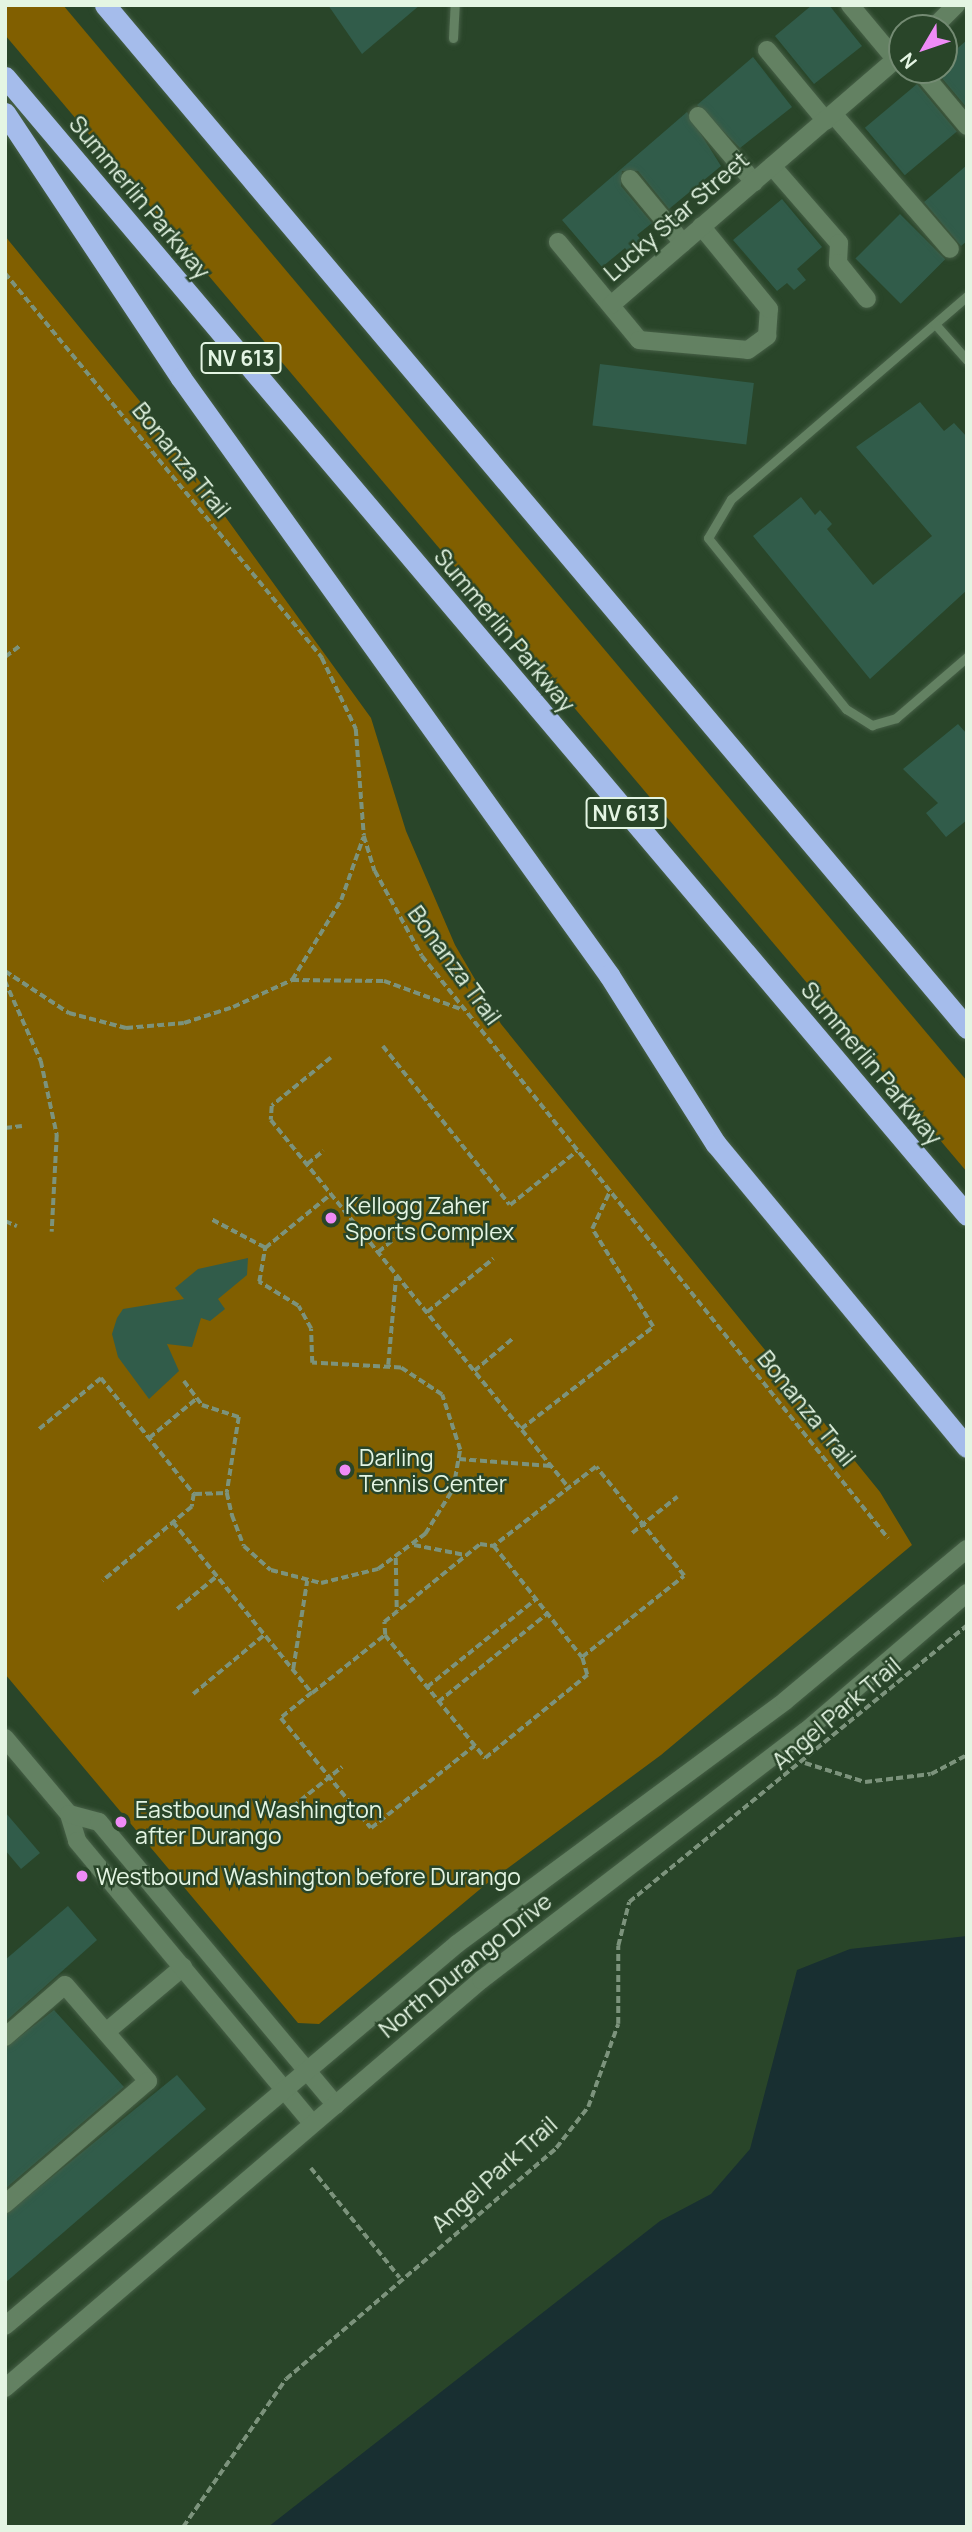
<!DOCTYPE html>
<style>
body{margin:0}
#map{position:relative;width:972px;height:2532px;overflow:hidden;background:#294529;font-family:Manrope,sans-serif}
div>[style]{position:absolute}
.green>*{inset:0;background:#815f00}
.water>*{inset:0;background:#182f31}
.building>*{inset:0;background:#315c4a;transform-origin:0 0}
.path>*{height:3.5px;margin-top:-1.75px;transform-origin:0;background:repeating-linear-gradient(90deg,#7c937c 0 7px,transparent 0 10.5px)}
.roads{filter:drop-shadow(0 0 2px #476047) drop-shadow(0 0 2px #476047)}
.service>*{height:9px;margin:-4.5px;padding:0 4.5px;transform-origin:4.5px;border-radius:4.5px;background:#638162}
.minor>*{height:18px;margin:-9px;padding:0 9px;transform-origin:9px;border-radius:9px;background:#638162}
.secondary>*{height:18px;margin:-9px;padding:0 9px;transform-origin:9px;border-radius:9px;background:#638162}
.motorway>*{height:21px;margin:-10.5px;padding:0 10.5px;transform-origin:10.5px;border-radius:10.5px;background:#a5bceb}
.dots>*{width:19px;height:19px;translate:-50% -50%;box-sizing:border-box;border:4px solid #294529;border-radius:50%}
span{translate:-50% -50%;white-space:nowrap;text-align:center;line-height:1.15;-webkit-text-stroke:5px #294529;paint-order:stroke}
.shield-label span{padding:2px 5px;background:#294529;border:2px solid;border-radius:5px;-webkit-text-stroke-width:0}
.shield-label{font-size:21px;color:#e4f5e3;font-weight:700}
.street-label{font-size:23px;color:#e4f5e3}
.poi-label{font-size:23px;color:#e4f5e3}
.left{translate:0 -50%;text-align:left}
.frame{position:absolute;inset:0;border:7px solid #e4f5e3;pointer-events:none}
.north{position:absolute;left:888px;top:14px;width:70px;height:70px;box-sizing:border-box;background:#294529;border:2px solid #748b73;border-radius:50%;rotate:231deg;font-size:19px;font-weight:700;line-height:28px;text-align:center;color:#e4f5e3}
.north::after{content:'';display:block;margin:auto;width:24px;height:32px;background:#ef8bf7;clip-path:polygon(50% 0,100% 100%,50% 72%,0 100%)}
</style>
<div id="map">
<div class="green">
<i style="clip-path:polygon(5px 5px,63px 5px,967px 1081px,967px 1172px,5px 35px)"></i>
<i style="clip-path:polygon(5px 236px,156px 421px,371px 718px,406px 831px,455px 945px,501px 1024px,880px 1492px,912px 1545px,661px 1755px,485px 1885px,319px 2024px,298px 2023px,5px 1674px)"></i>
</div>
<div class="water">
<i style="clip-path:polygon(967px 1936px,967px 2527px,268px 2527px,660px 2221px,711px 2194px,750px 2149px,797px 1970px,850px 1949px)"></i>
</div>
<div class="building">
<i style="clip-path:polygon(328px 5px,420px 5px,362px 54px)"></i>
<i style="clip-path:polygon(812px 5px,829px 5px,862px 46px,814px 84px,775px 36px)"></i>
<i style="clip-path:polygon(967px 40px,967px 108px,935px 70px,944px 70px,944px 60px)"></i>
<i style="clip-path:polygon(753px 57px,792px 107px,740px 148px,697px 105px)"></i>
<i style="left:917px;top:84px;width:62px;height:68px;rotate:50deg"></i>
<i style="clip-path:polygon(687px 112px,721px 166px,669px 209px,638px 171px,622px 171px,621px 186px,652px 223px,637px 235px,644px 243px,630px 254px,625px 248px,602px 267px,562px 220px)"></i>
<i style="clip-path:polygon(967px 165px,967px 241px,961px 246px,924px 202px)"></i>
<i style="clip-path:polygon(782px 199px,822px 247px,797px 269px,806px 280px,794px 290px,787px 283px,777px 291px,733px 240px)"></i>
<i style="left:900px;top:214px;width:64px;height:63px;rotate:45deg"></i>
<i style="left:600px;top:364px;width:155px;height:62px;rotate:7deg"></i>
<i style="clip-path:polygon(920px 402px,944px 431px,954px 423px,967px 437px,967px 590px,870px 679px,753px 536px,801px 497px,815px 515px,820px 510px,832px 524px,827px 529px,873px 585px,932px 536px,856px 447px)"></i>
<i style="clip-path:polygon(958px 724px,967px 734px,967px 820px,946px 837px,926px 813px,938px 803px,903px 769px)"></i>
<i style="clip-path:polygon(248px 1258px,247px 1275px,218px 1299px,225px 1309px,210px 1321px,201px 1318px,192px 1347px,167px 1344px,179px 1371px,149px 1399px,118px 1357px,112px 1334px,117px 1318px,123px 1309px,184px 1299px,175px 1288px,198px 1269px)"></i>
<i style="clip-path:polygon(5px 1812px,40px 1853px,21px 1869px,5px 1850px)"></i>
<i style="clip-path:polygon(68px 1906px,97px 1940px,5px 2022px,5px 1960px)"></i>
<i style="clip-path:polygon(54px 2010px,124px 2087px,5px 2189px,5px 2048px)"></i>
<i style="clip-path:polygon(177px 2075px,206px 2109px,5px 2283px,5px 2215px)"></i>
</div>
<div class="path">
<i style="left:5px;top:273px;width:499px;rotate:50.5deg"></i>
<i style="left:322px;top:658px;width:79px;rotate:64.4deg"></i>
<i style="left:356px;top:729px;width:107px;rotate:85.7deg"></i>
<i style="left:364px;top:836px;width:37px;rotate:73deg"></i>
<i style="left:375px;top:871px;width:97px;rotate:61.1deg"></i>
<i style="left:422px;top:956px;width:746px;rotate:51.32deg"></i>
<i style="left:5px;top:657px;width:20px;rotate:-37deg"></i>
<i style="left:5px;top:971px;width:77px;rotate:33.3deg"></i>
<i style="left:69px;top:1013px;width:59px;rotate:14.7deg"></i>
<i style="left:126px;top:1028px;width:58px;rotate:-4.9deg"></i>
<i style="left:184px;top:1023px;width:52px;rotate:-18.1deg"></i>
<i style="left:233px;top:1007px;width:65px;rotate:-24.6deg"></i>
<i style="left:292px;top:980px;width:94px;rotate:-58.5deg"></i>
<i style="left:341px;top:900px;width:66px;rotate:-70.5deg"></i>
<i style="left:292px;top:980px;width:92px;rotate:0.6deg"></i>
<i style="left:384px;top:981px;width:82px;rotate:20deg"></i>
<i style="left:5px;top:981px;width:88px;rotate:65.8deg"></i>
<i style="left:41px;top:1061px;width:76px;rotate:77.8deg"></i>
<i style="left:57px;top:1135px;width:97px;rotate:93deg"></i>
<i style="left:383px;top:1046px;width:203px;rotate:51.4deg"></i>
<i style="left:510px;top:1205px;width:86px;rotate:-38.9deg"></i>
<i style="left:331px;top:1058px;width:76px;rotate:140.9deg"></i>
<i style="left:272px;top:1106px;width:14px;rotate:94deg"></i>
<i style="left:271px;top:1120px;width:474px;rotate:51deg"></i>
<i style="left:5px;top:1128px;width:17px;rotate:-7deg"></i>
<i style="left:307px;top:1164px;width:21px;rotate:-39deg"></i>
<i style="left:5px;top:1221px;width:13px;rotate:23deg"></i>
<i style="left:265px;top:1248px;width:85px;rotate:-39.3deg"></i>
<i style="left:378px;top:1252px;width:21px;rotate:-39deg"></i>
<i style="left:427px;top:1312px;width:85px;rotate:-38.8deg"></i>
<i style="left:388px;top:1365px;width:89px;rotate:-84.9deg"></i>
<i style="left:474px;top:1371px;width:50px;rotate:-40.1deg"></i>
<i style="left:184px;top:1381px;width:30px;rotate:53deg"></i>
<i style="left:202px;top:1405px;width:39px;rotate:18deg"></i>
<i style="left:239px;top:1417px;width:77px;rotate:99deg"></i>
<i style="left:227px;top:1493px;width:23px;rotate:77deg"></i>
<i style="left:232px;top:1515px;width:33px;rotate:69deg"></i>
<i style="left:244px;top:1546px;width:36px;rotate:42deg"></i>
<i style="left:271px;top:1570px;width:52px;rotate:14.6deg"></i>
<i style="left:321px;top:1583px;width:59px;rotate:-13.8deg"></i>
<i style="left:378px;top:1569px;width:59px;rotate:-36.7deg"></i>
<i style="left:425px;top:1534px;width:53px;rotate:-58.1deg"></i>
<i style="left:453px;top:1489px;width:40px;rotate:-80deg"></i>
<i style="left:460px;top:1450px;width:58px;rotate:-108.1deg"></i>
<i style="left:442px;top:1395px;width:49px;rotate:-146.6deg"></i>
<i style="left:401px;top:1368px;width:89px;rotate:-176.8deg"></i>
<i style="left:312px;top:1363px;width:34px;rotate:-92deg"></i>
<i style="left:311px;top:1329px;width:26px;rotate:-119deg"></i>
<i style="left:298px;top:1306px;width:46px;rotate:-148.4deg"></i>
<i style="left:259px;top:1282px;width:35px;rotate:-80deg"></i>
<i style="left:265px;top:1248px;width:62px;rotate:-152.2deg"></i>
<i style="left:39px;top:1429px;width:80px;rotate:-39.4deg"></i>
<i style="left:101px;top:1378px;width:149px;rotate:51.3deg"></i>
<i style="left:194px;top:1494px;width:13px;rotate:99deg"></i>
<i style="left:192px;top:1507px;width:116px;rotate:140.3deg"></i>
<i style="left:521px;top:1429px;width:167px;rotate:-37.7deg"></i>
<i style="left:653px;top:1327px;width:115px;rotate:-121.9deg"></i>
<i style="left:592px;top:1229px;width:42px;rotate:-64.7deg"></i>
<i style="left:149px;top:1438px;width:61px;rotate:-39.7deg"></i>
<i style="left:459px;top:1459px;width:92px;rotate:4.4deg"></i>
<i style="left:195px;top:1494px;width:32px;rotate:-2deg"></i>
<i style="left:173px;top:1522px;width:220px;rotate:50.9deg"></i>
<i style="left:312px;top:1693px;width:40px;rotate:141deg"></i>
<i style="left:281px;top:1718px;width:142px;rotate:50.7deg"></i>
<i style="left:371px;top:1828px;width:132px;rotate:-38.5deg"></i>
<i style="left:632px;top:1533px;width:58px;rotate:-38.7deg"></i>
<i style="left:414px;top:1545px;width:52px;rotate:11.1deg"></i>
<i style="left:396px;top:1558px;width:53px;rotate:88.9deg"></i>
<i style="left:177px;top:1609px;width:52px;rotate:-39.5deg"></i>
<i style="left:385px;top:1635px;width:159px;rotate:50.9deg"></i>
<i style="left:485px;top:1758px;width:132px;rotate:-39.1deg"></i>
<i style="left:587px;top:1675px;width:19px;rotate:-106deg"></i>
<i style="left:293px;top:1669px;width:89px;rotate:-81deg"></i>
<i style="left:427px;top:1687px;width:140px;rotate:-38.9deg"></i>
<i style="left:312px;top:1693px;width:93px;rotate:-38.5deg"></i>
<i style="left:385px;top:1635px;width:13px;rotate:-94deg"></i>
<i style="left:384px;top:1622px;width:124px;rotate:-39.1deg"></i>
<i style="left:480px;top:1544px;width:14px;rotate:8deg"></i>
<i style="left:494px;top:1546px;width:142px;rotate:51.6deg"></i>
<i style="left:582px;top:1657px;width:130px;rotate:-38.5deg"></i>
<i style="left:684px;top:1576px;width:140px;rotate:-128.9deg"></i>
<i style="left:596px;top:1467px;width:129px;rotate:142.2deg"></i>
<i style="left:193px;top:1694px;width:92px;rotate:-39.7deg"></i>
<i style="left:438px;top:1702px;width:141px;rotate:-39deg"></i>
<i style="left:805px;top:1763px;width:63px;rotate:17.6deg"></i>
<i style="left:865px;top:1782px;width:66px;rotate:-6.9deg"></i>
<i style="left:931px;top:1774px;width:41px;rotate:-27.8deg"></i>
<i style="left:292px;top:1807px;width:64px;rotate:-38.7deg"></i>
<i style="left:311px;top:2168px;width:141px;rotate:51deg"></i>
<i style="left:183px;top:2527px;width:180px;rotate:-55.2deg"></i>
<i style="left:286px;top:2379px;width:355px;rotate:-40.5deg"></i>
<i style="left:556px;top:2148px;width:52px;rotate:-52deg"></i>
<i style="left:588px;top:2107px;width:88px;rotate:-70.1deg"></i>
<i style="left:618px;top:2024px;width:78px;rotate:-90deg"></i>
<i style="left:618px;top:1946px;width:45px;rotate:-76deg"></i>
<i style="left:629px;top:1902px;width:437px;rotate:-39.3deg"></i>
</div>
<div class="roads">
<div class="service">
<i style="left:453px;top:38px;width:33px;rotate:-87deg"></i>
<i style="left:967px;top:296px;width:311px;rotate:139.3deg"></i>
<i style="left:731px;top:499px;width:45px;rotate:120.5deg"></i>
<i style="left:708px;top:538px;width:220px;rotate:51.1deg"></i>
<i style="left:846px;top:709px;width:31px;rotate:32deg"></i>
<i style="left:872px;top:725px;width:25px;rotate:-16deg"></i>
<i style="left:896px;top:718px;width:94px;rotate:-40.7deg"></i>
<i style="left:935px;top:324px;width:48px;rotate:48.4deg"></i>
</div>
<div class="minor">
<i style="left:850px;top:5px;width:72px;rotate:50.1deg"></i>
<i style="left:933px;top:28px;width:33px;rotate:-45deg"></i>
<i style="left:767px;top:50px;width:92px;rotate:50.3deg"></i>
<i style="left:920px;top:70px;width:73px;rotate:50deg"></i>
<i style="left:834px;top:115px;width:177px;rotate:49.1deg"></i>
<i style="left:698px;top:116px;width:87px;rotate:49.7deg"></i>
<i style="left:772px;top:166px;width:102px;rotate:49deg"></i>
<i style="left:839px;top:243px;width:20px;rotate:93deg"></i>
<i style="left:838px;top:263px;width:46px;rotate:51.1deg"></i>
<i style="left:630px;top:179px;width:83px;rotate:50.4deg"></i>
<i style="left:558px;top:242px;width:127px;rotate:50.4deg"></i>
<i style="left:639px;top:340px;width:109px;rotate:5.2deg"></i>
<i style="left:748px;top:350px;width:24px;rotate:-36deg"></i>
<i style="left:767px;top:336px;width:27px;rotate:-86deg"></i>
<i style="left:769px;top:309px;width:107px;rotate:-129.3deg"></i>
<i style="left:611px;top:305px;width:384px;rotate:-40.8deg"></i>
<i style="left:106px;top:2032px;width:101px;rotate:-40.2deg"></i>
<i style="left:5px;top:2037px;width:79px;rotate:-40.9deg"></i>
<i style="left:65px;top:1985px;width:127px;rotate:49.2deg"></i>
<i style="left:148px;top:2081px;width:189px;rotate:139.3deg"></i>
</div>
<div class="secondary">
<i style="left:5px;top:1738px;width:99px;rotate:49.9deg"></i>
<i style="left:69px;top:1814px;width:28px;rotate:73deg"></i>
<i style="left:77px;top:1841px;width:368px;rotate:50.2deg"></i>
<i style="left:69px;top:1814px;width:31px;rotate:15deg"></i>
<i style="left:99px;top:1822px;width:369px;rotate:50.1deg"></i>
<i style="left:5px;top:2326px;width:592px;rotate:-40.2deg"></i>
<i style="left:457px;top:1944px;width:408px;rotate:-36.5deg"></i>
<i style="left:785px;top:1701px;width:237px;rotate:-39.9deg"></i>
<i style="left:5px;top:2388px;width:627px;rotate:-40.6deg"></i>
<i style="left:481px;top:1980px;width:409px;rotate:-37.5deg"></i>
<i style="left:806px;top:1731px;width:212px;rotate:-40.6deg"></i>
</div>
<div class="motorway">
<i style="left:105px;top:5px;width:1338px;rotate:49.88deg"></i>
<i style="left:5px;top:77px;width:1490px;rotate:49.79deg"></i>
<i style="left:5px;top:113px;width:318px;rotate:56.4deg"></i>
<i style="left:181px;top:378px;width:735px;rotate:54.36deg"></i>
<i style="left:609px;top:975px;width:200px;rotate:57.7deg"></i>
<i style="left:716px;top:1144px;width:393px;rotate:50.4deg"></i>
</div>
</div>
<div class="dots">
<i style="left:331px;top:1218px;background:#ef8bf7"></i>
<i style="left:345px;top:1470px;background:#ef8bf7"></i>
<i style="left:121px;top:1822px;background:#ef8bf7"></i>
<i style="left:82px;top:1876px;background:#ef8bf7"></i>
</div>
<div class="shield-label">
<span style="left:241px;top:358px">NV 613</span>
<span style="left:626px;top:813px">NV 613</span>
</div>
<div class="street-label">
<span style="left:140px;top:197px;rotate:50deg">Summerlin Parkway</span>
<span style="left:676px;top:216px;rotate:-41deg">Lucky Star Street</span>
<span style="left:182px;top:460px;rotate:51deg">Bonanza Trail</span>
<span style="left:505px;top:630px;rotate:50deg">Summerlin Parkway</span>
<span style="left:455px;top:965px;rotate:54deg">Bonanza Trail</span>
<span style="left:872px;top:1063px;rotate:50deg">Summerlin Parkway</span>
<span style="left:807px;top:1408px;rotate:51deg">Bonanza Trail</span>
<span style="left:836px;top:1713px;rotate:-40deg">Angel Park Trail</span>
<span style="left:465px;top:1965px;rotate:-39deg">North Durango Drive</span>
<span style="left:494px;top:2174px;rotate:-42deg">Angel Park Trail</span>
</div>
<div class="poi-label">
<span class="left" style="left:345px;top:1218px">Kellogg Zaher<br>Sports Complex</span>
<span class="left" style="left:359px;top:1470px">Darling<br>Tennis Center</span>
<span class="left" style="left:135px;top:1822px">Eastbound Washington<br>after Durango</span>
<span class="left" style="left:96px;top:1876px">Westbound Washington before Durango</span>
</div>
<div class="frame"></div>
<div class="north">N</div>
</div>
